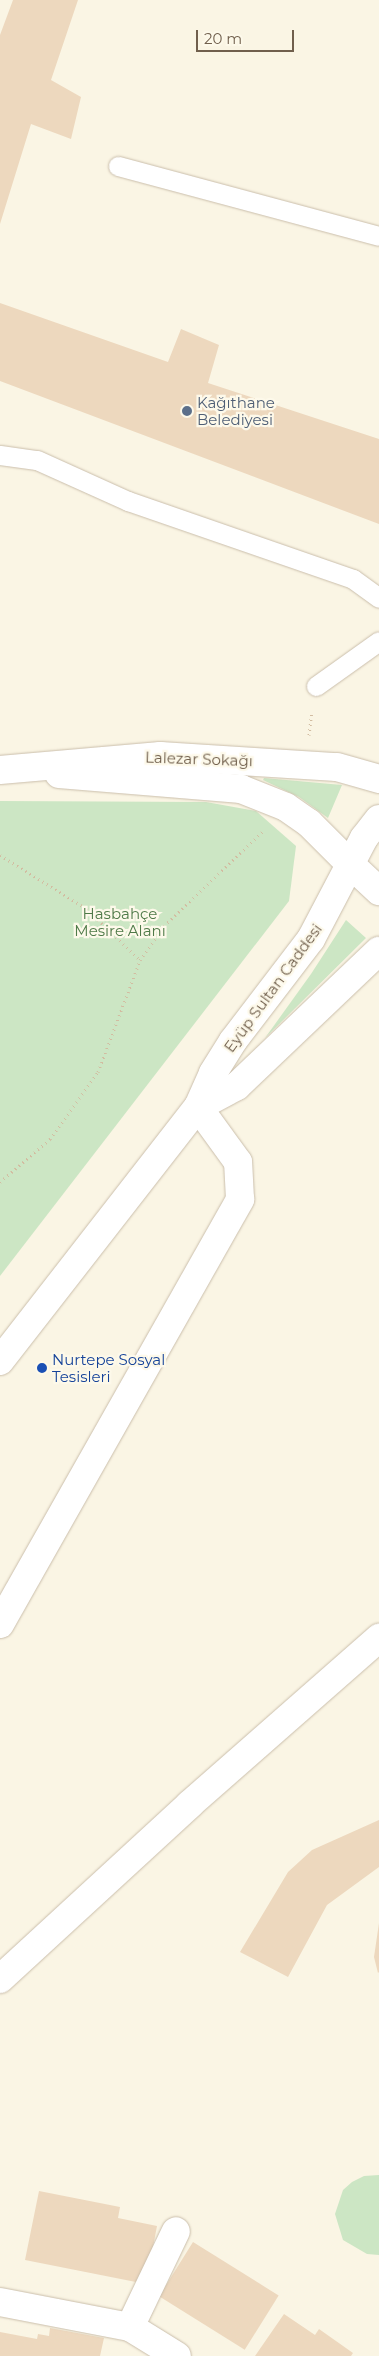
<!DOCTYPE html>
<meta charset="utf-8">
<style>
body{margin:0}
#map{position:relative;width:379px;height:2356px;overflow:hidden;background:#faf5e4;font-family:Montserrat,sans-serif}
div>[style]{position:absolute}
.green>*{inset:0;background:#cce6c4}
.building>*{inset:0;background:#edd8be;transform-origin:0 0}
.path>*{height:3px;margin-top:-1.5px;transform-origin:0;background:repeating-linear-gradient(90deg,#d2bca1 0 1px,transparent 0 5px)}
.roads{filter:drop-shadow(0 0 1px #cabeab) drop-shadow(0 0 1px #cabeab)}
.service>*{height:19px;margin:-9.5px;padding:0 9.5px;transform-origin:9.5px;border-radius:9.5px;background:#fff}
.minor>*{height:28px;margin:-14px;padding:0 14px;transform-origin:14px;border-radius:14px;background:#fff}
.tertiary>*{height:28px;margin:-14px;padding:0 14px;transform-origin:14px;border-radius:14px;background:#fff}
.secondary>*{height:28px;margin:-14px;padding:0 14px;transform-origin:14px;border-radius:14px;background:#fff}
.dots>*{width:14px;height:14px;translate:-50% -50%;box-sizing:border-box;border:2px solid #fdf9ea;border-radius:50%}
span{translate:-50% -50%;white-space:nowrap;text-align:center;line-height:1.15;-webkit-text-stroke:4.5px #fdf9ea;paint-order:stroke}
.service-label{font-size:15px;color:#4e5e75}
.left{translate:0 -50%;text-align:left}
.street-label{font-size:15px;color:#705f4c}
.park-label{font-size:15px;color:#4f7a48}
.transit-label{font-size:15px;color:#164399}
.scale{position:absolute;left:196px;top:30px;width:98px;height:22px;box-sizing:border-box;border:2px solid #705f4c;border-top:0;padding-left:6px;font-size:15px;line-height:18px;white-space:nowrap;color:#705f4c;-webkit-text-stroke:4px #fdf9ea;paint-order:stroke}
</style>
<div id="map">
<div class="green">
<i style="clip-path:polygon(264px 778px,342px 785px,328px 818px,299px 797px,263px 780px)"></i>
<i style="clip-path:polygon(0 801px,206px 802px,256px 811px,296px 846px,289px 901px,0 1276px)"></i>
<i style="clip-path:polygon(346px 920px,366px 938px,265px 1038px,311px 974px)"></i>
<i style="clip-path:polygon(379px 2175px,379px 2255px,367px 2254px,343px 2240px,335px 2214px,343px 2190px,352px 2182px,364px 2176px)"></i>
</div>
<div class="building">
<i style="clip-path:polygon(13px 0,78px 0,51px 80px,81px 97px,71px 139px,31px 124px,0 224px,0 35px)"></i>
<i style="clip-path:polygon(0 303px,168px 362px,181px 329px,219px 345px,208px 383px,379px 439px,379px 524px,0 381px)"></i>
<i style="clip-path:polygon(379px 1820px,379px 1867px,327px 1905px,288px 1977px,240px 1952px,288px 1872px,312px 1850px)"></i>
<i style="clip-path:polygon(379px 1923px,379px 1972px,378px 1973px,374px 1957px)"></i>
<i style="clip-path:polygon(39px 2191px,120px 2207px,118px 2218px,157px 2226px,146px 2284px,25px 2260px)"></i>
<i style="left:193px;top:2242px;width:101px;height:64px;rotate:32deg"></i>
<i style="clip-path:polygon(284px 2314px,315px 2335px,319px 2329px,353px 2353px,351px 2356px,255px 2356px)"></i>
<i style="clip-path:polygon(50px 2328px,104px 2338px,100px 2356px,0 2356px,0 2332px,37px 2339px,38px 2334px,49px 2336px)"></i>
</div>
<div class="path">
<i style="left:309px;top:735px;width:24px;rotate:-83deg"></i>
<i style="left:0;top:855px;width:102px;rotate:31.8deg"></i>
<i style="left:87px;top:909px;width:74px;rotate:43.9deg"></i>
<i style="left:0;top:1182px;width:66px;rotate:-40.7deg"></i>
<i style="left:50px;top:1139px;width:82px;rotate:-54.4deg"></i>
<i style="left:98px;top:1072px;width:120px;rotate:-69.4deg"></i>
<i style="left:140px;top:960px;width:42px;rotate:-54.8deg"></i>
<i style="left:164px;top:926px;width:137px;rotate:-43.8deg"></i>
</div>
<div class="roads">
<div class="service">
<i style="left:118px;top:166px;width:270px;rotate:15deg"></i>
<i style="left:0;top:455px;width:37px;rotate:8deg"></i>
<i style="left:37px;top:460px;width:100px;rotate:24.3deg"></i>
<i style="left:128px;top:501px;width:238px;rotate:19.1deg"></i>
<i style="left:353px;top:579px;width:32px;rotate:36deg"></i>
<i style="left:316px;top:686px;width:77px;rotate:-35.5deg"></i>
</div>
<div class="minor">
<i style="left:0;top:1624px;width:488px;rotate:-60.5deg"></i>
<i style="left:240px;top:1199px;width:37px;rotate:-93deg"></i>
<i style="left:238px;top:1162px;width:68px;rotate:-126deg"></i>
<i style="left:0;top:1979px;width:258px;rotate:-42.6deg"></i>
<i style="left:190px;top:1804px;width:252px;rotate:-41.3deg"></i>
<i style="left:0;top:2302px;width:132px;rotate:10.9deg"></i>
<i style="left:130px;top:2327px;width:55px;rotate:31.7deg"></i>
<i style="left:130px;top:2327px;width:106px;rotate:-64.4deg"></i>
</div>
<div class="tertiary">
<i style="left:0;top:770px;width:161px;rotate:-5deg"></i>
<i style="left:160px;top:756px;width:177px;rotate:3.6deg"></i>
<i style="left:337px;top:767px;width:44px;rotate:15.9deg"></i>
<i style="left:59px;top:774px;width:183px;rotate:4.7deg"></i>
<i style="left:241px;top:789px;width:48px;rotate:21.8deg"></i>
<i style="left:286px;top:807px;width:28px;rotate:35deg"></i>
<i style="left:309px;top:823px;width:58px;rotate:45deg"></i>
</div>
<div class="secondary">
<i style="left:350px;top:864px;width:40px;rotate:43deg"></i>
<i style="left:198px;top:1107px;width:44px;rotate:-28.3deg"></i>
<i style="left:237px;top:1086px;width:196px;rotate:-43.6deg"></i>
<i style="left:0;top:1361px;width:322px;rotate:-52.1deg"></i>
<i style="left:198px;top:1107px;width:37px;rotate:-66deg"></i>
<i style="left:213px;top:1073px;width:38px;rotate:-58deg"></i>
<i style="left:233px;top:1041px;width:128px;rotate:-52.6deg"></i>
<i style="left:311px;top:939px;width:114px;rotate:-62.3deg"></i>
<i style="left:364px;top:838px;width:24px;rotate:-52deg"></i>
</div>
</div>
<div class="dots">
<i style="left:187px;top:411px;background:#5c6f8a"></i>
<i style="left:42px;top:1368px;background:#1a4fb4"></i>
</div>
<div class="service-label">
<span class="left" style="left:197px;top:411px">Kağıthane<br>Belediyesi</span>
</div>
<div class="street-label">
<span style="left:199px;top:759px;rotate:2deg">Lalezar Sokağı</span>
<span style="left:273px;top:988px;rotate:-54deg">Eyüp Sultan Caddesi</span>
</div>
<div class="park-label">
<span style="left:120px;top:922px">Hasbahçe<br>Mesire Alanı</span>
</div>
<div class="transit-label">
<span class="left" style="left:52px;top:1368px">Nurtepe Sosyal<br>Tesisleri</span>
</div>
<div class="scale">20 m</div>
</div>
